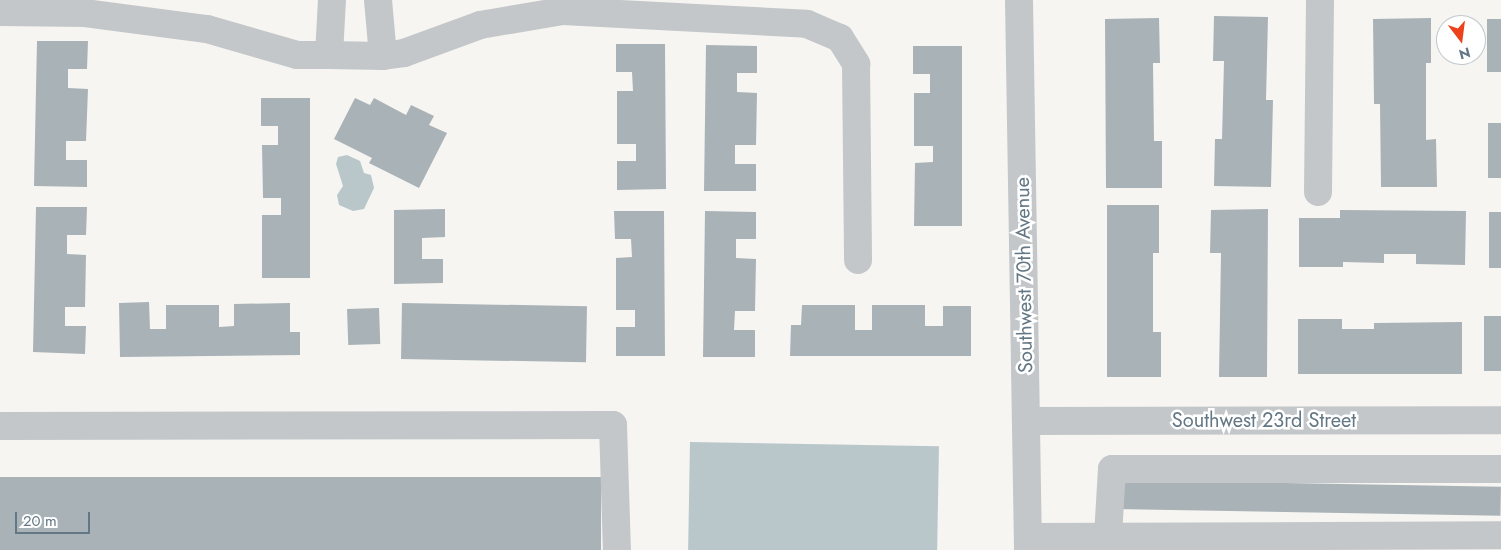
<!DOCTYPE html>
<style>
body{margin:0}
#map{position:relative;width:1501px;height:550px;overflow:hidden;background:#f6f5f1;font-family:Jost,sans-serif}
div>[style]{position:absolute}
.water>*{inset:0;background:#b9c7ca;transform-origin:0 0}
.building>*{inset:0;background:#a9b2b7;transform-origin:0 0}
.minor>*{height:28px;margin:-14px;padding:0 14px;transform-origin:14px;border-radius:14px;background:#c3c7ca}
span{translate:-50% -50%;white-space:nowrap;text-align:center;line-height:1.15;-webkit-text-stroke:5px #fff;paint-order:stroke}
.street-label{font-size:20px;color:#637784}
.north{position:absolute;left:1436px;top:15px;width:50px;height:50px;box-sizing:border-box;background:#fff;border:1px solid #c1c9ce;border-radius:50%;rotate:165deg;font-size:14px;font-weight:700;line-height:20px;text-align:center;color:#637784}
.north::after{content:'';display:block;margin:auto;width:18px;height:22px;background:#ec411b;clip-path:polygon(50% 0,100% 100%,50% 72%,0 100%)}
.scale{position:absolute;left:15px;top:512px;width:75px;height:22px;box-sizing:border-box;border:2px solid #637784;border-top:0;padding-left:6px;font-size:15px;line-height:18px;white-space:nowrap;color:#637784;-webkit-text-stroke:4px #fff;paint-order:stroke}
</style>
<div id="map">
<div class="water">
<i style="clip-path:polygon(347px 155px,360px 161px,364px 173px,371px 175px,374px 188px,364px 209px,353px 211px,339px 205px,337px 195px,343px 186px,336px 164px,338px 157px)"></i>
<i style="left:690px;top:442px;width:249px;height:108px;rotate:1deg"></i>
</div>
<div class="building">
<i style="clip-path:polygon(1214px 16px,1268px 17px,1266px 100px,1273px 100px,1271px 187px,1214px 186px,1215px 139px,1222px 139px,1224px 61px,1213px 61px)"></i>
<i style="clip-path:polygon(1159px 18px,1160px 63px,1153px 63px,1154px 141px,1162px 141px,1162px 188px,1106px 188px,1105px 19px)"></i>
<i style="clip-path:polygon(1431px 18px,1431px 63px,1426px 63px,1426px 140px,1436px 139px,1437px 187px,1381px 187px,1380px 104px,1374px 104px,1373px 19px)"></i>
<i style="left:1501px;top:19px;width:53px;height:14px;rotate:90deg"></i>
<i style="clip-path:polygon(37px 41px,88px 41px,87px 69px,68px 69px,68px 88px,88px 89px,86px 141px,66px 141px,66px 160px,87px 160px,87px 187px,34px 186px)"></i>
<i style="clip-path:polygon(616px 44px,665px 44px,666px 189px,617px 190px,617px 161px,636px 161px,636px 144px,617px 144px,617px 91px,633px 91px,632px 72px,616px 72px)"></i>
<i style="clip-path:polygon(706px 45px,757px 46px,757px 73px,737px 73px,737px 92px,757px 93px,756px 145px,735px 145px,735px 164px,756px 164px,756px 191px,704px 191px)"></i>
<i style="clip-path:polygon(913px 46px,962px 46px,962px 226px,914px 226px,915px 163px,933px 162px,933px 146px,914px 146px,914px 93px,930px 93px,930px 74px,913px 74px)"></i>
<i style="clip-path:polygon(261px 98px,310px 98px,310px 278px,262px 278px,262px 215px,281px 215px,281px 198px,263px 198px,262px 145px,278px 145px,278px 126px,261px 126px)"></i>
<i style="clip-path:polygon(355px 98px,370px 105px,374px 98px,406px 115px,411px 105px,434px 116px,429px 125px,447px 133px,419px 188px,369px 163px,372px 158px,334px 139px)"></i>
<i style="left:1488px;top:123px;width:13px;height:55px"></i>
<i style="clip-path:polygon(1107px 205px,1159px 205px,1159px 253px,1153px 253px,1153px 332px,1161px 332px,1161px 377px,1107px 377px)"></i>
<i style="clip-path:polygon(36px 207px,87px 207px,86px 235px,67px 235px,67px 254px,86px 255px,85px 307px,65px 307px,65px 326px,86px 326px,85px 354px,33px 352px)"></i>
<i style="clip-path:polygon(445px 209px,445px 237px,422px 238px,422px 259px,443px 259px,443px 283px,394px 284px,394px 210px)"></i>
<i style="clip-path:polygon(1268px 209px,1267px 377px,1219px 377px,1221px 253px,1210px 253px,1211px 210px)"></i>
<i style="clip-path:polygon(1340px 210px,1466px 211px,1465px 265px,1416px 264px,1416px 254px,1384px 254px,1384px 263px,1343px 262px,1343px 267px,1299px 267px,1299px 218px,1340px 218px)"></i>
<i style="clip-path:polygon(614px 211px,664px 211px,665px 356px,616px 356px,616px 327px,635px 327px,635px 310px,616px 310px,616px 258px,632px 257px,631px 239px,615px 239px)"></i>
<i style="clip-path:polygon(705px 211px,756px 212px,756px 239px,736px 239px,736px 258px,756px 259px,755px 311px,735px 311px,734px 330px,755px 330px,755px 357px,703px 357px)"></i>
<i style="left:1489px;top:212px;width:12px;height:56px"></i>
<i style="clip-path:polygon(149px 302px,150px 329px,166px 329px,166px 305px,219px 305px,219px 327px,234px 326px,234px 304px,290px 303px,290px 332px,300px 332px,300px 355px,120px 357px,119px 303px)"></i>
<i style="left:402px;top:303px;width:185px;height:56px;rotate:1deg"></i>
<i style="clip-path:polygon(802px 305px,855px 305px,855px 330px,872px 330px,872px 305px,925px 305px,925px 326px,943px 326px,943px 306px,971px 306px,971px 356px,790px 356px,791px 325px,801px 325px)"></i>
<i style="left:379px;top:308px;width:36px;height:32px;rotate:88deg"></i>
<i style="left:1484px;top:316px;width:17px;height:55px"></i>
<i style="clip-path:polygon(1298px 319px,1342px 319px,1342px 329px,1374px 329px,1374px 323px,1462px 322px,1462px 374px,1298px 374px)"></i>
<i style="left:0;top:477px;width:601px;height:73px"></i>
<i style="left:1115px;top:480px;width:386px;height:29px;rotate:1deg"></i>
</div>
<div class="minor">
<i style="left:378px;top:0;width:56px;rotate:84.9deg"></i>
<i style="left:1019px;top:0;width:550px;rotate:89.06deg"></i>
<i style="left:0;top:12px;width:85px;rotate:0.7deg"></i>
<i style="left:85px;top:13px;width:123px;rotate:7.5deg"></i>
<i style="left:207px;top:29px;width:94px;rotate:16.1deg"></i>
<i style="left:297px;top:55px;width:32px"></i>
<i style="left:329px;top:55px;width:54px;rotate:1.1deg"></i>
<i style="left:383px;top:56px;width:21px;rotate:-8deg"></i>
<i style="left:404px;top:53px;width:81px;rotate:-20.2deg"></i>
<i style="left:480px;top:25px;width:84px;rotate:-9.6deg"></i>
<i style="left:563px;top:11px;width:244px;rotate:3deg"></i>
<i style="left:807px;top:24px;width:36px;rotate:23deg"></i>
<i style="left:840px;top:38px;width:31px;rotate:58deg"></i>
<i style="left:856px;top:64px;width:196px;rotate:89.4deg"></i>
<i style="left:329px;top:55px;width:55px;rotate:-86.9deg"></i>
<i style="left:1318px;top:192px;width:192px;rotate:-89.4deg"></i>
<i style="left:1027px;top:421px;width:474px;rotate:-0.1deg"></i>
<i style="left:0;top:426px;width:613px;rotate:-0.09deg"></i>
<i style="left:613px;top:425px;width:125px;rotate:88.2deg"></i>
<i style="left:1108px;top:536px;width:67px;rotate:-86.6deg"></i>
<i style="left:1112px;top:469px;width:389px"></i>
<i style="left:1028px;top:537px;width:473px;rotate:-0.2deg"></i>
</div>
<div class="street-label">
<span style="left:1024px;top:275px;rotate:-91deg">Southwest 70th Avenue</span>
<span style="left:1264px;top:420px">Southwest 23rd Street</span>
</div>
<div class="north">N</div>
<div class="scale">20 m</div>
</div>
